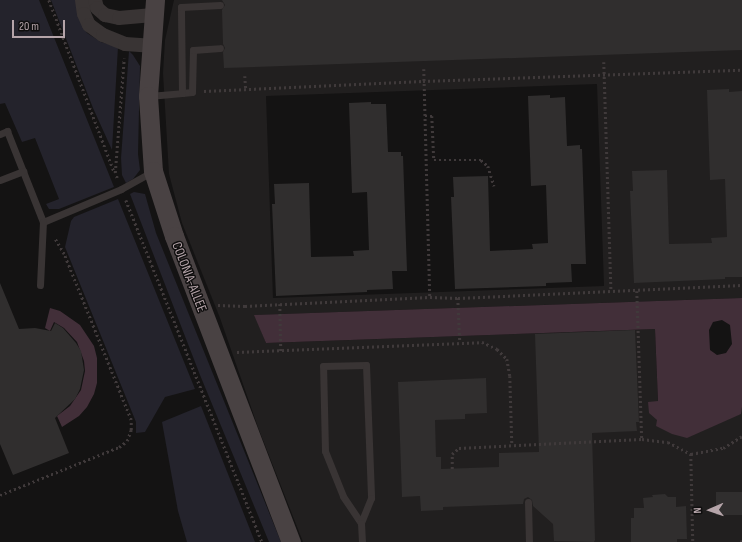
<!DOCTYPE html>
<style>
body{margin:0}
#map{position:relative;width:742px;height:542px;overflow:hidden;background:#141313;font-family:"Sofia Sans Condensed",sans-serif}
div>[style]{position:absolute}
.built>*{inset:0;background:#211f1f}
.green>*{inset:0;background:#24232c}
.water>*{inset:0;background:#422f39}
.building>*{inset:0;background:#302e2e;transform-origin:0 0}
.path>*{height:2.5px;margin-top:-1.25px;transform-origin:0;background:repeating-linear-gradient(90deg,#403a3b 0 2px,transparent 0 5px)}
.lane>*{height:7px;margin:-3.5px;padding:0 3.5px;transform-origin:3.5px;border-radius:3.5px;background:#393434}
.street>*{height:14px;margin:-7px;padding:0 7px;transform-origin:7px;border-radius:7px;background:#393434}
.secondary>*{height:19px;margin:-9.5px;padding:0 9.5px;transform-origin:9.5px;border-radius:9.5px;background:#494243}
span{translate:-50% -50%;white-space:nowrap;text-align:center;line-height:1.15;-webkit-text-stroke:3px #0f0e0e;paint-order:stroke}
.street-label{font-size:14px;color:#b5a4a9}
.north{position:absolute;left:690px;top:490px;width:40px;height:40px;-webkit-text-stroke:3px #0f0e0e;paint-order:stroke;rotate:268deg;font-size:11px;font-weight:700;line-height:16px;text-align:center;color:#b5a4a9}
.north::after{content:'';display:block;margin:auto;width:14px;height:18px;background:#b5a4a9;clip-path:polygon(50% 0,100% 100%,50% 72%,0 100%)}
.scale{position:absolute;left:12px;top:20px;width:53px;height:18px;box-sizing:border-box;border:2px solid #b5a4a9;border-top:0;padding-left:5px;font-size:12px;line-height:14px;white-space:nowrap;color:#b5a4a9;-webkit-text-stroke:3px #0f0e0e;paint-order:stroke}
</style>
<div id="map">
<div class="built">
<i style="clip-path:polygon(evenodd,174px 0,742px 0,742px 298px,255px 315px,266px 343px,655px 329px,658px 402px,648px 402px,657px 420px,721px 421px,740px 414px,742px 407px,742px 542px,303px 542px,259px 430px,220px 318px,182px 223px,169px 174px,163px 73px,165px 40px,174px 0,597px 84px,604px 286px,273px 298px,266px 96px,597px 84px)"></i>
</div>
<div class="green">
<i style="clip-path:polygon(0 0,39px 0,114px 187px,59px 209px,49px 209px,46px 204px,59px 199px,35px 138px,22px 142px,5px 103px,0 104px)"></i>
<i style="clip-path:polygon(51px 0,76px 0,80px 20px,87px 33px,101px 42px,118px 47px,112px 150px,93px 108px)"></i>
<i style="clip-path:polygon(129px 51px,133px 55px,140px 66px,138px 154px,140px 170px,133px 179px,126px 183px,122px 175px,121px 158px)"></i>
<i style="clip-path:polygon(134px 192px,145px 194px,156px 233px,281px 542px,269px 542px,200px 375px,130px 194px)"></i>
<i style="clip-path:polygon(118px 199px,195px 389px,165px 397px,145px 432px,136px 433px,136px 422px,65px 247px,71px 221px,74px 217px)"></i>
<i style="clip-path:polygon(201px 406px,255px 542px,187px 542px,178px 511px,162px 422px)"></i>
</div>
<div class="water">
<i style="clip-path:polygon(evenodd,742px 298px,742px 407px,741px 414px,687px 438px,672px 434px,656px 426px,657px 420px,649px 413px,648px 402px,658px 401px,655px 329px,266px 343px,254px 315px,742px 298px,722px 320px,730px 325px,732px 344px,726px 353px,717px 355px,710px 350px,709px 330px,713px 322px,722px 320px)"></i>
<i style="clip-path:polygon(50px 308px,60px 311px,80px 325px,94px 346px,97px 358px,97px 383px,94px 394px,87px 407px,79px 416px,62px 427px,57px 416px,70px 406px,81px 390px,85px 371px,84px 361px,77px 342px,64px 328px,54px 322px,50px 331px,45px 328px)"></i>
</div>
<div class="building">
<i style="clip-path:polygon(222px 0,742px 0,742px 50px,224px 68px,223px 52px,225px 48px,223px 44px,222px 10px,225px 5px)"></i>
<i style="clip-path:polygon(729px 89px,729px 92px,742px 91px,742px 277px,725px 277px,725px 279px,634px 283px,630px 191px,633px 191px,632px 171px,667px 170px,669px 244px,712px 243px,711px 238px,727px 237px,725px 179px,710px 180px,707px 90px)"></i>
<i style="clip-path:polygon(550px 95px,550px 98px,565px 97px,567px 146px,580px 145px,580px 149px,582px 149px,586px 264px,571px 264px,572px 282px,546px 283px,546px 286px,455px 289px,451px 197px,454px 197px,453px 177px,488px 176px,490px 251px,533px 249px,532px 244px,548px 243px,546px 185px,531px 186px,528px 96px)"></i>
<i style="clip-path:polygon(371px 102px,371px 104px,386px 104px,388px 152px,401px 152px,401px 156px,403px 156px,407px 271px,392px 271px,393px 289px,367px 290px,367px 292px,276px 296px,272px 204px,275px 204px,274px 184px,309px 183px,311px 257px,354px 256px,353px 251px,369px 250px,367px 192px,352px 193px,349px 103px)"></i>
<i style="clip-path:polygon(0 283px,19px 329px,35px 328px,51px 331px,55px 323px,63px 328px,76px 343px,81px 351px,84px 370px,80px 389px,75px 399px,55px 418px,69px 453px,13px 475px,0 444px)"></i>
<i style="clip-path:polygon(635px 330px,639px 422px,636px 422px,637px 431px,592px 433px,595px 540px,594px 542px,554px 541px,553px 524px,533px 506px,532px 500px,528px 497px,524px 499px,523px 504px,443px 507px,443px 510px,421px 511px,420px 496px,402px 497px,398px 382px,486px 378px,487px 413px,465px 414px,465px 419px,435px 420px,436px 457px,441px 457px,441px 469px,499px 467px,499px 453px,539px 452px,535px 334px)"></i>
<i style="left:742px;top:492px;width:23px;height:26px;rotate:90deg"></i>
<i style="clip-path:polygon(665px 494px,668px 497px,676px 497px,676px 507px,686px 506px,687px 539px,677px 539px,677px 542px,631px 542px,631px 518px,634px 518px,634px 508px,644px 508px,643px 498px,653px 497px,652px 495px)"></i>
</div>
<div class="path">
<i style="left:49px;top:0;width:183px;rotate:69.2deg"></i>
<i style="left:604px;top:62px;width:229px;rotate:88.2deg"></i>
<i style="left:424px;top:69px;width:228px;rotate:88.5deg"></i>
<i style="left:430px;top:297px;width:28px;rotate:2deg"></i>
<i style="left:458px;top:298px;width:284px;rotate:-2.6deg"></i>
<i style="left:245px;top:76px;width:13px;rotate:86deg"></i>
<i style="left:204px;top:91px;width:219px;rotate:-2.6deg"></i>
<i style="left:423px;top:81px;width:319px;rotate:-2deg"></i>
<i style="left:425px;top:116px;width:7px"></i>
<i style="left:432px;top:116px;width:44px;rotate:87.4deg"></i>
<i style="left:434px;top:160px;width:47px"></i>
<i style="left:481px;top:160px;width:9px;rotate:41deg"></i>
<i style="left:488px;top:166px;width:21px;rotate:73deg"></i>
<i style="left:117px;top:178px;width:5px;rotate:-112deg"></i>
<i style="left:115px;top:173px;width:115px;rotate:-85.5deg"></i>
<i style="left:126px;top:200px;width:368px;rotate:68.3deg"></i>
<i style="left:637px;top:291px;width:148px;rotate:88.1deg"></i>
<i style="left:458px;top:298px;width:44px;rotate:87.4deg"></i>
<i style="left:280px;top:304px;width:47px;rotate:88.8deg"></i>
<i style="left:218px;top:305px;width:27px;rotate:2deg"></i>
<i style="left:245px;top:306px;width:185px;rotate:-2.8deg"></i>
<i style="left:237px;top:352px;width:245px;rotate:-2.3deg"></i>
<i style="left:482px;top:342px;width:17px;rotate:25deg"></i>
<i style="left:497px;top:349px;width:14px;rotate:45deg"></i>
<i style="left:507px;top:359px;width:17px;rotate:80deg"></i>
<i style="left:510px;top:376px;width:69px;rotate:88.3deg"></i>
<i style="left:691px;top:454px;width:88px;rotate:88.7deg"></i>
<i style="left:452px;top:469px;width:15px;rotate:-90deg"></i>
<i style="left:452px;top:454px;width:9px;rotate:-41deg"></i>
<i style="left:459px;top:448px;width:183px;rotate:-2.8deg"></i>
<i style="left:642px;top:439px;width:26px;rotate:7deg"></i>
<i style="left:668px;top:442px;width:26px;rotate:28deg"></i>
<i style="left:691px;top:454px;width:33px;rotate:-11deg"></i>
<i style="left:723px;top:448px;width:22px;rotate:-32deg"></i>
<i style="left:0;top:495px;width:128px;rotate:-22deg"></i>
<i style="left:119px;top:447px;width:10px;rotate:-37deg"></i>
<i style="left:127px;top:441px;width:12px;rotate:-70deg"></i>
<i style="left:131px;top:430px;width:10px;rotate:-90deg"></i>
<i style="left:131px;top:420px;width:179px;rotate:-112deg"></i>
<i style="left:64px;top:254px;width:17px;rotate:-121deg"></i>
<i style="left:741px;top:542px;width:2px;rotate:-63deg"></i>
</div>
<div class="lane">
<i style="left:182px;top:93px;width:10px;rotate:-6deg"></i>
<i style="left:192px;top:92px;width:42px;rotate:-88.6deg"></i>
<i style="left:193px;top:50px;width:27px;rotate:-4deg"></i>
<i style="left:149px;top:96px;width:33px;rotate:-5deg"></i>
<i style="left:182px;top:93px;width:86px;rotate:-90.7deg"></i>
<i style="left:181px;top:7px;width:39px;rotate:-3deg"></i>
<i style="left:0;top:134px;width:8px;rotate:-23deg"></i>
<i style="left:7px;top:131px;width:98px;rotate:68.4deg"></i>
<i style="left:43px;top:222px;width:85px;rotate:-22.9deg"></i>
<i style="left:121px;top:189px;width:37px;rotate:-29deg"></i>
<i style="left:0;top:180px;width:25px;rotate:-21deg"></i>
<i style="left:40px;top:285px;width:63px;rotate:-87.3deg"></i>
<i style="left:528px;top:502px;width:40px;rotate:88.6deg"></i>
<i style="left:361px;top:523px;width:32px;rotate:-124deg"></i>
<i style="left:343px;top:496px;width:48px;rotate:-111.8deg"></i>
<i style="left:325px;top:451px;width:85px;rotate:-91.3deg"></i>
<i style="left:323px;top:366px;width:43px;rotate:-1.3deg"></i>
<i style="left:366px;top:365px;width:133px;rotate:87.8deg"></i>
<i style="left:371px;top:498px;width:27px;rotate:112deg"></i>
<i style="left:361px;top:523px;width:19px;rotate:87deg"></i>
</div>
<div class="street">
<i style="left:82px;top:0;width:14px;rotate:82deg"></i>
<i style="left:84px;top:14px;width:12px;rotate:66deg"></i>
<i style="left:89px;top:25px;width:17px;rotate:36deg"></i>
<i style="left:103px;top:35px;width:24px;rotate:22deg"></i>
<i style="left:125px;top:44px;width:26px;rotate:4deg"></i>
<i style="left:95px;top:0;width:8px;rotate:76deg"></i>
<i style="left:97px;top:8px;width:11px;rotate:41deg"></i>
<i style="left:105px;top:15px;width:14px;rotate:12deg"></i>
<i style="left:119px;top:18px;width:34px;rotate:-5deg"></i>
</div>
<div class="secondary">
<i style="left:155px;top:0;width:96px;rotate:94.2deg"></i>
<i style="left:148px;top:96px;width:75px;rotate:86.2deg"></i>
<i style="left:153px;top:171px;width:68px;rotate:72.1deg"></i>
<i style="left:174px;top:236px;width:328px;rotate:69.1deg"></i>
</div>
<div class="street-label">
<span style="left:189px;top:277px;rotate:69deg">COLONIA-ALLEE</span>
</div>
<div class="north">N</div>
<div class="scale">20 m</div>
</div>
